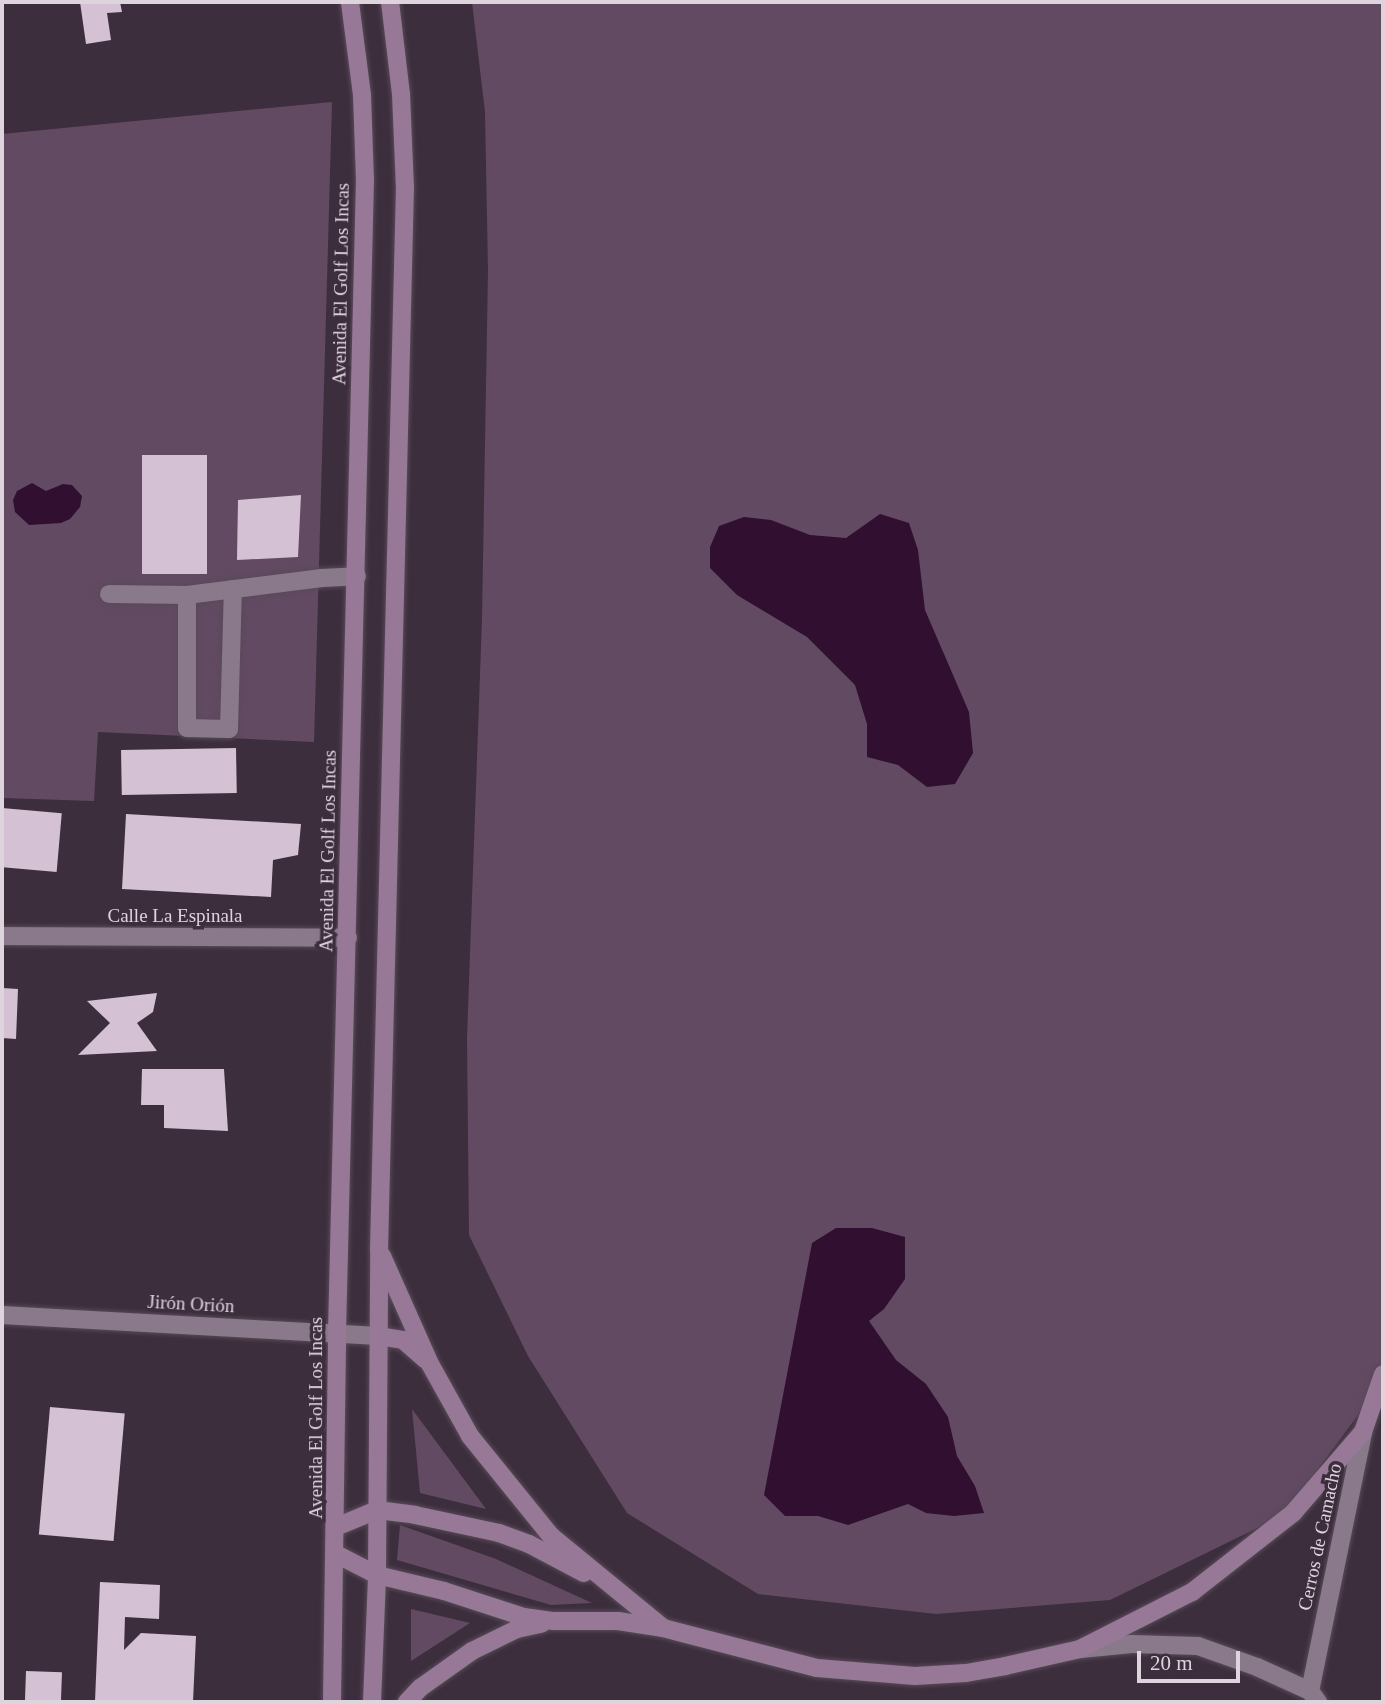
<!DOCTYPE html>
<meta charset="utf-8">
<style>
body{margin:0}
#map{position:relative;width:1385px;height:1704px;overflow:hidden;background:#3d2e3d;font-family:Georgia,serif}
div>[style]{position:absolute}
.green>*{inset:0;background:#634a63}
.water>*{inset:0;background:#300f31}
.building>*{inset:0;background:#d4c1d4;transform-origin:0 0}
.roads{filter:drop-shadow(0 0 2px #574b57) drop-shadow(0 0 2px #574b57)}
.lane>*{height:18px;margin:-9px;padding:0 9px;transform-origin:9px;border-radius:9px;background:#8a798a}
.street>*{height:18px;margin:-9px;padding:0 9px;transform-origin:9px;border-radius:9px;background:#8a798a}
.secondary>*{height:18px;margin:-9px;padding:0 9px;transform-origin:9px;border-radius:9px;background:#977997}
span{translate:-50% -50%;white-space:nowrap;text-align:center;line-height:1.15;-webkit-text-stroke:7px #3d2e3d;paint-order:stroke}
.street-label{font-size:19px;color:#ded4de}
.frame{position:absolute;inset:0;border:4px solid #ded4de;pointer-events:none}
.scale{position:absolute;left:1137px;top:1651px;width:103px;height:32px;box-sizing:border-box;border:4px solid #ded4de;border-top:0;padding-left:9px;font-size:21px;line-height:24px;white-space:nowrap;color:#ded4de;-webkit-text-stroke:5px #3d2e3d;paint-order:stroke}
</style>
<div id="map">
<div class="green">
<i style="clip-path:polygon(472px 2px,1383px 2px,1383px 1358px,1370px 1399px,1284px 1515px,1110px 1600px,936px 1614px,758px 1594px,627px 1513px,528px 1356px,469px 1235px,467px 1038px,482px 619px,488px 270px,485px 112px)"></i>
<i style="clip-path:polygon(332px 102px,314px 742px,98px 732px,94px 801px,2px 798px,2px 134px)"></i>
<i style="clip-path:polygon(412px 1409px,486px 1509px,420px 1493px)"></i>
<i style="clip-path:polygon(400px 1525px,496px 1559px,592px 1603px,551px 1605px,397px 1560px)"></i>
<i style="clip-path:polygon(411px 1609px,470px 1623px,411px 1661px)"></i>
</div>
<div class="water">
<i style="clip-path:polygon(32px 483px,46px 491px,63px 484px,72px 485px,82px 496px,80px 507px,70px 519px,61px 523px,29px 525px,15px 512px,13px 500px,17px 491px)"></i>
<i style="clip-path:polygon(880px 514px,909px 523px,918px 550px,925px 610px,969px 712px,973px 753px,955px 784px,927px 787px,898px 765px,867px 757px,867px 724px,855px 685px,807px 637px,737px 595px,710px 568px,710px 547px,719px 526px,744px 517px,771px 520px,810px 535px,846px 538px)"></i>
<i style="clip-path:polygon(836px 1228px,872px 1228px,905px 1237px,905px 1279px,884px 1309px,869px 1321px,896px 1360px,926px 1384px,948px 1417px,957px 1456px,975px 1486px,984px 1513px,954px 1516px,926px 1513px,908px 1504px,848px 1525px,818px 1516px,785px 1516px,764px 1495px,812px 1243px)"></i>
</div>
<div class="building">
<i style="clip-path:polygon(80px 2px,120px 2px,122px 12px,107px 13px,111px 40px,86px 44px)"></i>
<i style="left:142px;top:455px;width:65px;height:119px"></i>
<i style="clip-path:polygon(301px 495px,298px 557px,237px 560px,238px 500px)"></i>
<i style="left:236px;top:748px;width:45px;height:115px;rotate:89deg"></i>
<i style="left:2px;top:808px;width:60px;height:59px;rotate:5deg"></i>
<i style="clip-path:polygon(126px 814px,301px 824px,298px 855px,273px 860px,271px 897px,122px 889px)"></i>
<i style="clip-path:polygon(2px 988px,18px 989px,16px 1039px,2px 1038px)"></i>
<i style="clip-path:polygon(157px 993px,153px 1012px,137px 1023px,157px 1051px,78px 1055px,110px 1023px,87px 1001px)"></i>
<i style="clip-path:polygon(142px 1069px,224px 1069px,228px 1131px,164px 1128px,164px 1105px,141px 1105px)"></i>
<i style="left:50px;top:1407px;width:75px;height:128px;rotate:5deg"></i>
<i style="clip-path:polygon(100px 1582px,160px 1585px,159px 1619px,125px 1617px,124px 1650px,141px 1633px,196px 1636px,193px 1702px,95px 1701px)"></i>
<i style="left:26px;top:1671px;width:36px;height:31px;rotate:2deg"></i>
</div>
<div class="roads">
<div class="lane">
<i style="left:109px;top:594px;width:78px;rotate:0.7deg"></i>
<i style="left:187px;top:595px;width:136px;rotate:-7.2deg"></i>
<i style="left:322px;top:578px;width:35px;rotate:-3deg"></i>
<i style="left:187px;top:595px;width:133px;rotate:90deg"></i>
<i style="left:187px;top:728px;width:42px;rotate:1.4deg"></i>
<i style="left:229px;top:729px;width:140px;rotate:-88.4deg"></i>
</div>
<div class="street">
<i style="left:2px;top:936px;width:346px;rotate:0.3deg"></i>
<i style="left:2px;top:1315px;width:377px;rotate:3.2deg"></i>
<i style="left:1081px;top:1649px;width:51px;rotate:-5.6deg"></i>
<i style="left:1132px;top:1644px;width:66px;rotate:1.7deg"></i>
<i style="left:1198px;top:1646px;width:63px;rotate:19.6deg"></i>
<i style="left:1257px;top:1667px;width:58px;rotate:24.4deg"></i>
<i style="left:1310px;top:1691px;width:14px;rotate:54deg"></i>
<i style="left:1310px;top:1691px;width:264px;rotate:-78.4deg"></i>
</div>
<div class="secondary">
<i style="left:382px;top:1256px;width:118px;rotate:66deg"></i>
<i style="left:430px;top:1364px;width:82px;rotate:60.9deg"></i>
<i style="left:470px;top:1436px;width:129px;rotate:51deg"></i>
<i style="left:551px;top:1536px;width:144px;rotate:39.3deg"></i>
<i style="left:378px;top:1336px;width:25px;rotate:9deg"></i>
<i style="left:403px;top:1340px;width:30px;rotate:41deg"></i>
<i style="left:336px;top:1527px;width:44px;rotate:-22.5deg"></i>
<i style="left:377px;top:1510px;width:38px;rotate:7deg"></i>
<i style="left:415px;top:1515px;width:86px;rotate:12.1deg"></i>
<i style="left:499px;top:1533px;width:32px;rotate:20deg"></i>
<i style="left:529px;top:1544px;width:62px;rotate:27.8deg"></i>
<i style="left:336px;top:1554px;width:46px;rotate:27.1deg"></i>
<i style="left:377px;top:1575px;width:69px;rotate:13.4deg"></i>
<i style="left:444px;top:1591px;width:84px;rotate:18deg"></i>
<i style="left:524px;top:1617px;width:30px;rotate:8deg"></i>
<i style="left:554px;top:1621px;width:64px"></i>
<i style="left:618px;top:1621px;width:46px;rotate:8.8deg"></i>
<i style="left:663px;top:1628px;width:159px;rotate:14.6deg"></i>
<i style="left:817px;top:1668px;width:98px;rotate:4.7deg"></i>
<i style="left:915px;top:1676px;width:51px;rotate:-3.4deg"></i>
<i style="left:966px;top:1673px;width:40px;rotate:-10deg"></i>
<i style="left:1005px;top:1666px;width:77px;rotate:-12.8deg"></i>
<i style="left:1080px;top:1649px;width:126px;rotate:-27deg"></i>
<i style="left:1192px;top:1592px;width:128px;rotate:-38deg"></i>
<i style="left:1293px;top:1513px;width:107px;rotate:-49.2deg"></i>
<i style="left:1363px;top:1432px;width:61px;rotate:-71deg"></i>
<i style="left:332px;top:1702px;width:369px;rotate:-89.2deg"></i>
<i style="left:337px;top:1333px;width:1152px;rotate:-88.61deg"></i>
<i style="left:365px;top:181px;width:86px;rotate:-92deg"></i>
<i style="left:362px;top:95px;width:94px;rotate:-97.4deg"></i>
<i style="left:372px;top:1702px;width:127px;rotate:-87.7deg"></i>
<i style="left:377px;top:1575px;width:325px;rotate:-89.6deg"></i>
<i style="left:379px;top:1250px;width:1061px;rotate:-88.6deg"></i>
<i style="left:405px;top:189px;width:95px;rotate:-92.4deg"></i>
<i style="left:401px;top:94px;width:93px;rotate:-96.8deg"></i>
<i style="left:407px;top:1702px;width:19px;rotate:-47deg"></i>
<i style="left:420px;top:1688px;width:64px;rotate:-35.4deg"></i>
<i style="left:472px;top:1651px;width:50px;rotate:-26.1deg"></i>
<i style="left:517px;top:1629px;width:25px;rotate:-12deg"></i>
</div>
</div>
<div class="street-label">
<span style="left:341px;top:284px;rotate:-89deg">Avenida El Golf Los Incas</span>
<span style="left:328px;top:851px;rotate:-89deg">Avenida El Golf Los Incas</span>
<span style="left:175px;top:916px">Calle La Espinala</span>
<span style="left:191px;top:1304px;rotate:3deg">Jirón Orión</span>
<span style="left:316px;top:1418px;rotate:-90deg">Avenida El Golf Los Incas</span>
<span style="left:1320px;top:1537px;rotate:-78deg">Cerros de Camacho</span>
</div>
<div class="frame"></div>
<div class="scale">20 m</div>
</div>
